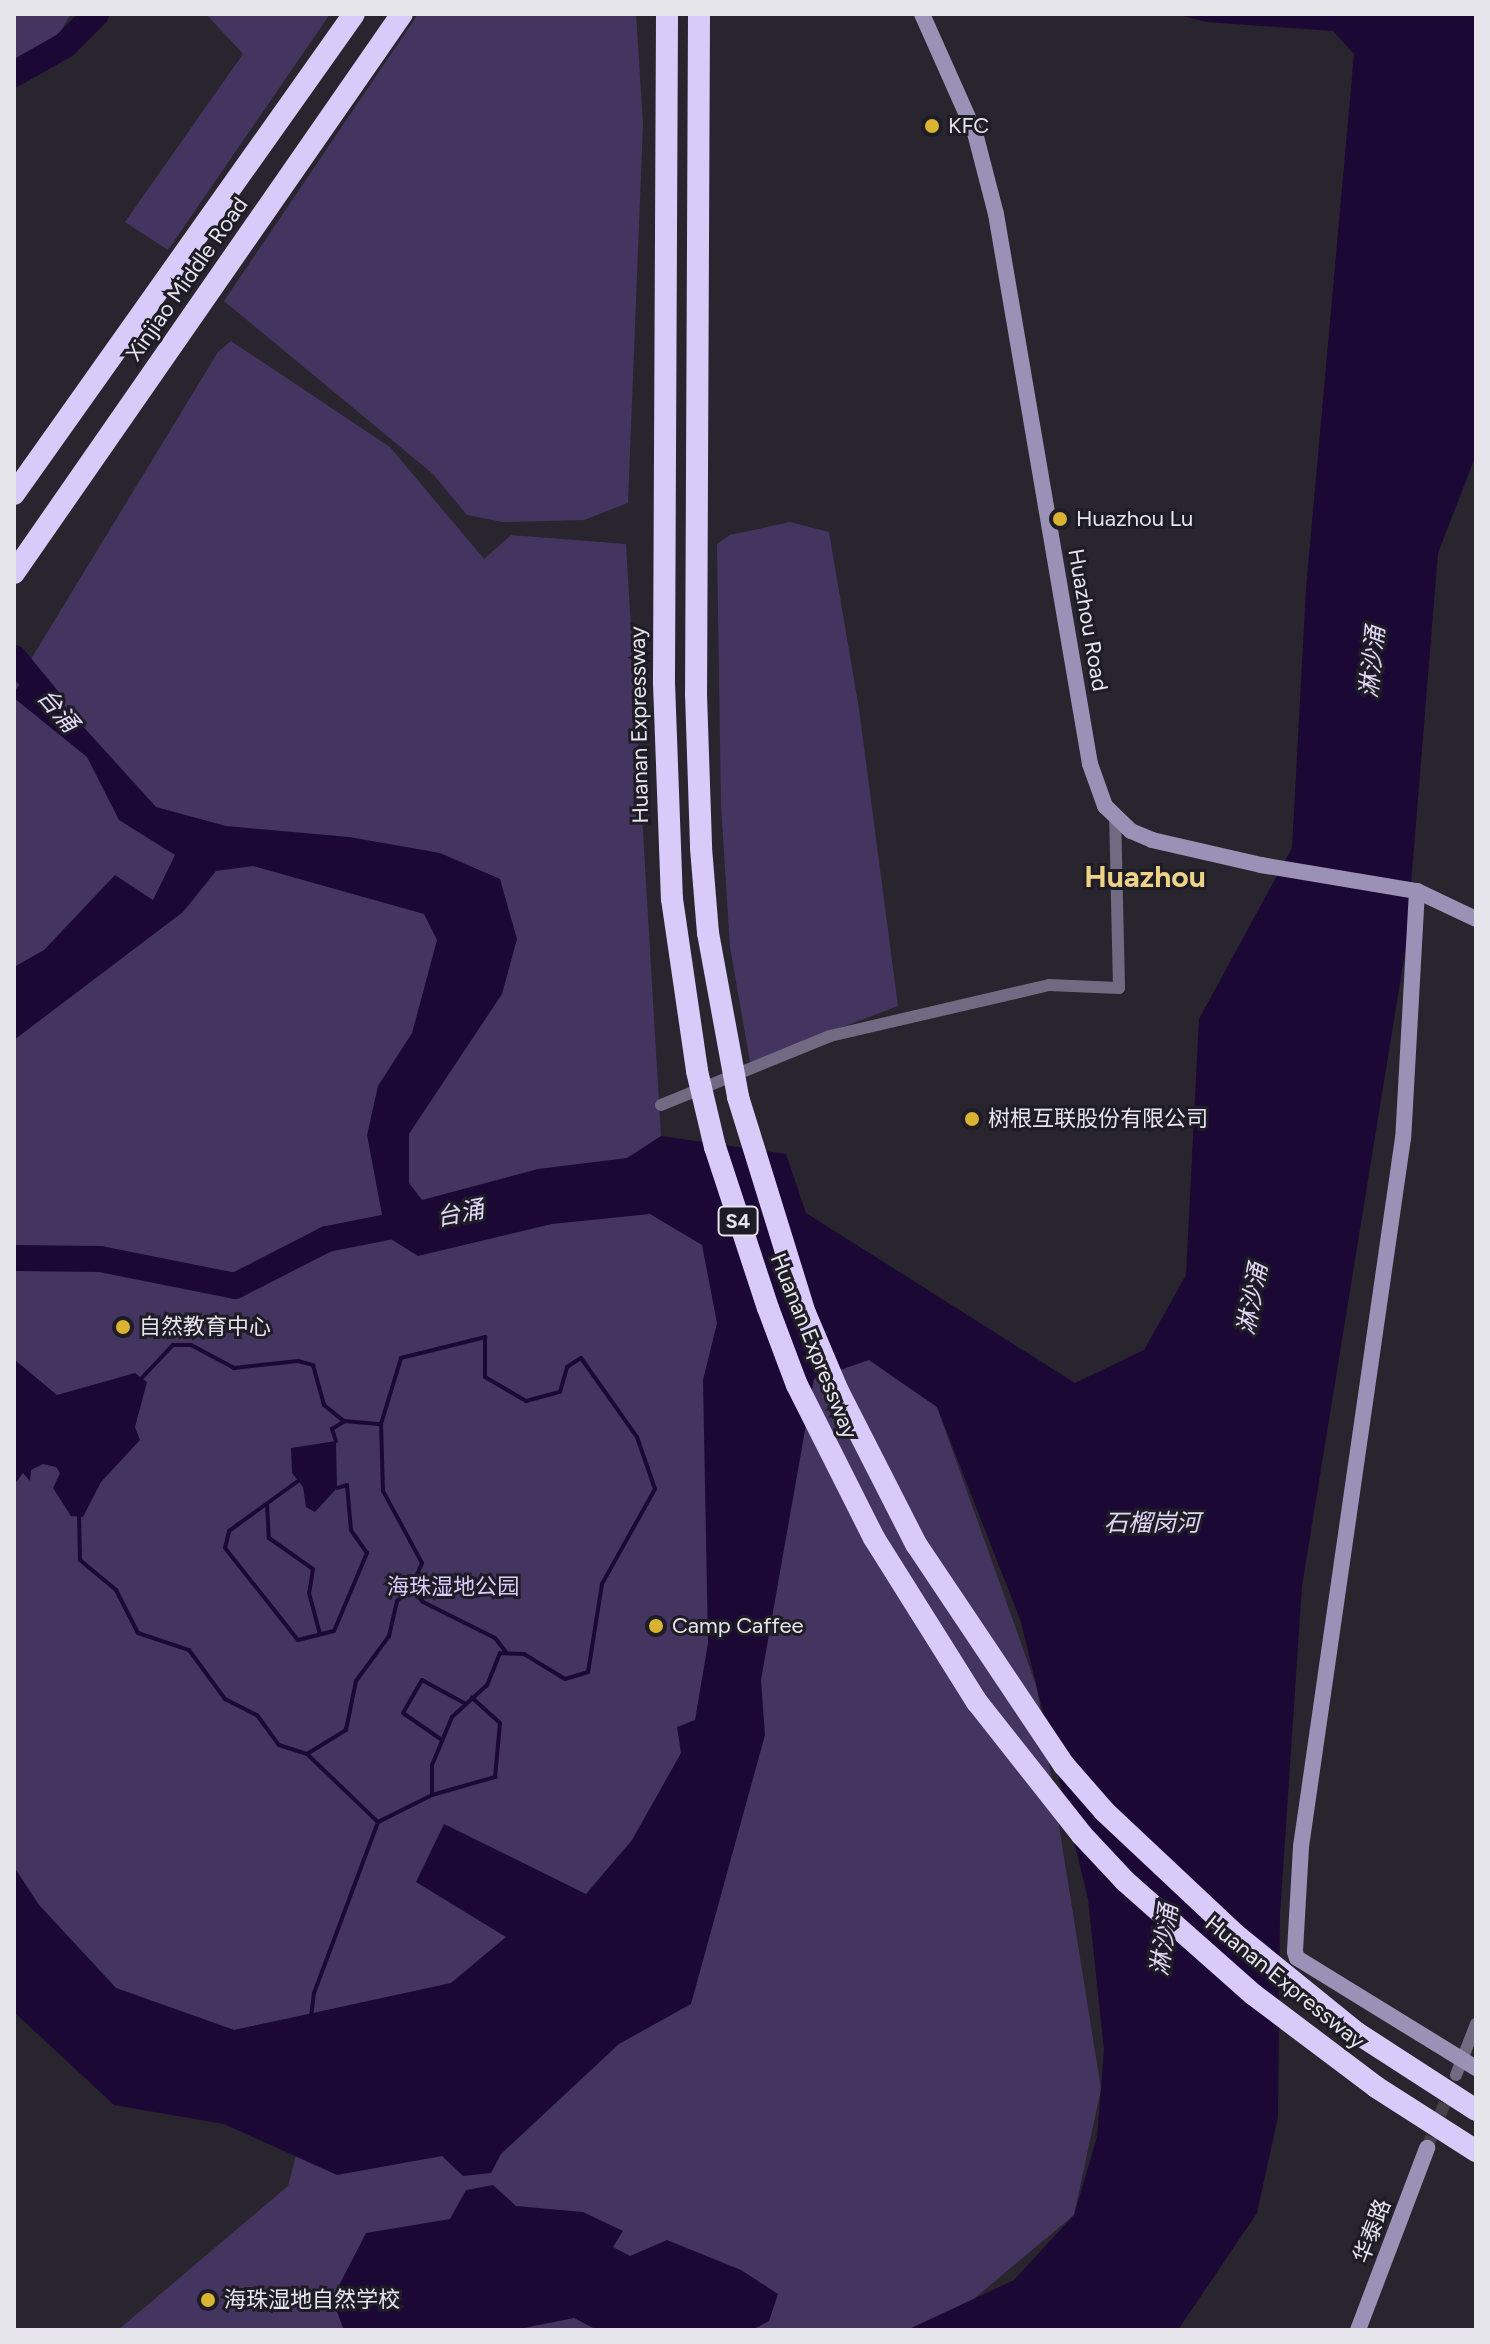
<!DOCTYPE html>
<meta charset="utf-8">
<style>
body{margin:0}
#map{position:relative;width:1490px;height:2344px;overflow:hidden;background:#28252e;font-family:Figtree,"Noto Sans SC",sans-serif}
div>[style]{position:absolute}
.green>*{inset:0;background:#443560}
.water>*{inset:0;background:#1c0835}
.stream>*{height:4px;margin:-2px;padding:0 2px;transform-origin:2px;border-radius:2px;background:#1c0835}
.river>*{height:26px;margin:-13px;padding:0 13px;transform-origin:13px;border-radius:13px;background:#1c0835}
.street-tunnel>*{height:12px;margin-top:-6px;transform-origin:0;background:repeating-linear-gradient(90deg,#45424a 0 12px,transparent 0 18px)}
.street>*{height:12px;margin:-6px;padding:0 6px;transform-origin:6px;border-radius:6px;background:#716a82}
.secondary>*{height:16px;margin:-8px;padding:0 8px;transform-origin:8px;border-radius:8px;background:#9b90b6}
.highway>*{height:22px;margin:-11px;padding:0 11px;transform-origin:11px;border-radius:11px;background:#d8cbfa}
.highway-bridge>*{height:22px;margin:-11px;padding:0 11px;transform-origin:11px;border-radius:11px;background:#d8cbfa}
.dots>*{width:22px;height:22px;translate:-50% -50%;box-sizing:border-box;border:4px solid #1e1c25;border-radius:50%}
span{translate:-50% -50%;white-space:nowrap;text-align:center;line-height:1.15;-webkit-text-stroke:6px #1e1c25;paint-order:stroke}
.shield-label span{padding:2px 6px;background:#1e1c25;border:2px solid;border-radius:6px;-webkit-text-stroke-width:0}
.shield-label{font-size:20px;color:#e7e5ec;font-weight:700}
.poi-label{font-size:22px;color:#e7e5ec}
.left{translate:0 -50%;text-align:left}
.street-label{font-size:22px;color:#e7e5ec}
.park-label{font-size:22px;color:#dacbfc}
.water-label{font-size:24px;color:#e0d7f7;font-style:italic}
.district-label{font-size:30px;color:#eed387;font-weight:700}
.frame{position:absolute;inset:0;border:16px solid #e7e5ec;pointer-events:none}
</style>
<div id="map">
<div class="green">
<i style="clip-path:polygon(14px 14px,71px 14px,54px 42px,14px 60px)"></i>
<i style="clip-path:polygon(206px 14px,330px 14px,168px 250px,125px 222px,243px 54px)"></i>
<i style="clip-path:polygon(418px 14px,636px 14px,643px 124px,628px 503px,584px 520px,503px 522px,467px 515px,433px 474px,224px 301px)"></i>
<i style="clip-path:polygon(231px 341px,390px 447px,484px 559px,511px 535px,626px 544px,661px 1136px,869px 1360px,937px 1407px,1037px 1688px,1101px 2089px,1074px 2215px,964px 2307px,907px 2330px,118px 2330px,288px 2186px,335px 2009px,234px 2030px,116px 1988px,39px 1905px,14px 1867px,14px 687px,218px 352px)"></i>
<i style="clip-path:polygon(790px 522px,829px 532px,859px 709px,898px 1006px,750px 1062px,730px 947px,721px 806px,717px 544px,730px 535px)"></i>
</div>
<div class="water">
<i style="clip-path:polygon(1175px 14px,1476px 14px,1476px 455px,1438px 553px,1406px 946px,1302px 1586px,1280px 1915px,1278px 2117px,1257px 2213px,1178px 2330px,907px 2330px,1014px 2280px,1074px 2215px,1097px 2137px,1104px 2050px,1088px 1899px,1021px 1622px,937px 1407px,869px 1360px,814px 1379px,761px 1680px,765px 1735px,691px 2004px,619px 2044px,501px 2154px,491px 2173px,463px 2176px,442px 2156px,337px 2175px,224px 2124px,114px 2105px,14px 2012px,14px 1867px,39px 1905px,116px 1988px,234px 2030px,451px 1983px,506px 1937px,416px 1882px,444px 1824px,586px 1894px,632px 1840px,681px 1753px,677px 1727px,695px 1720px,708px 1643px,703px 1380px,717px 1323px,702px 1245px,650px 1214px,552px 1224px,418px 1256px,386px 1236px,367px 1135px,378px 1086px,412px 1033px,437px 940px,424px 914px,253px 866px,216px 871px,183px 912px,14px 1040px,14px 967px,44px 950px,115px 875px,153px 900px,175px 855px,119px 820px,87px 757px,14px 698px,14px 692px,31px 669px,156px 807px,226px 826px,349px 837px,440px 853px,500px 879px,517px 939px,502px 994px,409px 1134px,409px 1183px,422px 1200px,538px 1169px,627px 1158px,661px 1136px,786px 1154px,806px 1213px,1075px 1383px,1144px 1350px,1186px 1275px,1199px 1019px,1292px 848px,1306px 589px,1354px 54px,1333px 31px,1207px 22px)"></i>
<i style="clip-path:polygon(14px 1331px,15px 1360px,57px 1395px,135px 1373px,147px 1382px,135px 1427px,140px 1440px,101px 1482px,83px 1517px,71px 1516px,53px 1488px,60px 1473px,56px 1467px,43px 1464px,31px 1470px,30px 1481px,23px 1473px,14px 1485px)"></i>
<i style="clip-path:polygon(336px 1441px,337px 1488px,315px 1512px,306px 1507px,303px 1487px,292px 1473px,291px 1448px)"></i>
<i style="clip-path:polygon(493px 2185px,516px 2206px,583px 2212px,623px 2231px,613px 2247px,630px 2256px,667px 2240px,741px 2270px,778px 2294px,769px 2321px,752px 2330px,597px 2330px,574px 2318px,514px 2330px,344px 2330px,332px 2299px,366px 2233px,450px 2219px,466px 2190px)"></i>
</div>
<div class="stream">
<i style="left:138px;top:1382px;width:51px;rotate:-46.6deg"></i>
<i style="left:173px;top:1345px;width:18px"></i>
<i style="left:191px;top:1345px;width:49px;rotate:28.1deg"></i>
<i style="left:234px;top:1368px;width:64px;rotate:-6.2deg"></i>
<i style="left:298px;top:1361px;width:16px;rotate:15deg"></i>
<i style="left:313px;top:1365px;width:41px;rotate:74.6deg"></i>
<i style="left:324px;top:1405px;width:26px;rotate:39deg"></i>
<i style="left:344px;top:1421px;width:37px;rotate:5deg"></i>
<i style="left:336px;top:1441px;width:13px;rotate:-108deg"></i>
<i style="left:332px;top:1429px;width:13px;rotate:-32deg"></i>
<i style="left:298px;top:1481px;width:85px;rotate:144.1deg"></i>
<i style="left:229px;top:1531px;width:17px;rotate:103deg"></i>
<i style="left:225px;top:1548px;width:117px;rotate:51.6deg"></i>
<i style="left:298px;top:1640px;width:37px;rotate:-14deg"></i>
<i style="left:334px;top:1631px;width:85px;rotate:-67.1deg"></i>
<i style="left:367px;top:1553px;width:28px;rotate:-125deg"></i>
<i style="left:351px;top:1530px;width:45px;rotate:-95.1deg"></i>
<i style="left:347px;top:1485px;width:10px;rotate:163deg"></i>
<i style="left:267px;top:1504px;width:34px;rotate:87deg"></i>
<i style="left:269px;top:1538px;width:54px;rotate:35.2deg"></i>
<i style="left:313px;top:1569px;width:24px;rotate:99deg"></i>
<i style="left:309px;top:1593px;width:42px;rotate:75deg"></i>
<i style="left:79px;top:1513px;width:47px;rotate:88.8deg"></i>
<i style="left:80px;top:1560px;width:47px;rotate:39.8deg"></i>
<i style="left:116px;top:1590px;width:48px;rotate:62.9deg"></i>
<i style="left:138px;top:1633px;width:54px;rotate:18.4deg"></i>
<i style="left:189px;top:1650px;width:61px;rotate:53.7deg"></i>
<i style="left:225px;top:1699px;width:36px;rotate:27deg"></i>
<i style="left:257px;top:1715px;width:37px;rotate:54deg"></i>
<i style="left:279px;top:1745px;width:29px;rotate:18deg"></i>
<i style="left:307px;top:1754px;width:98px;rotate:43.8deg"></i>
<i style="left:411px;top:1588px;width:18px;rotate:49deg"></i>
<i style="left:423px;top:1602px;width:80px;rotate:26.6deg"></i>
<i style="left:495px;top:1638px;width:18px;rotate:52deg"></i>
<i style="left:442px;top:1740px;width:47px;rotate:-145.3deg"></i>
<i style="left:403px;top:1713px;width:38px;rotate:-60deg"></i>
<i style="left:422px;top:1680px;width:50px;rotate:28.6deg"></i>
<i style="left:307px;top:1754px;width:46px;rotate:-31.6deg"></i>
<i style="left:346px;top:1730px;width:50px;rotate:-78.5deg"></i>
<i style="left:356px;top:1681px;width:56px;rotate:-53.7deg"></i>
<i style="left:389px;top:1636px;width:36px;rotate:-77deg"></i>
<i style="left:397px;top:1601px;width:19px;rotate:-43deg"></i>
<i style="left:411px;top:1588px;width:27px;rotate:-66deg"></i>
<i style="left:422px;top:1563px;width:82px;rotate:-118.4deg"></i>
<i style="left:383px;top:1491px;width:67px;rotate:-91.7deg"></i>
<i style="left:381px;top:1424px;width:69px;rotate:-73.1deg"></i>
<i style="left:401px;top:1358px;width:87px;rotate:-14deg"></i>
<i style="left:485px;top:1337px;width:40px;rotate:90deg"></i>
<i style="left:485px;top:1377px;width:48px;rotate:30.3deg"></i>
<i style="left:526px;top:1401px;width:35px;rotate:-15deg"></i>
<i style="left:560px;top:1392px;width:26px;rotate:-74deg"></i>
<i style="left:567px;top:1367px;width:17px;rotate:-33deg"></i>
<i style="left:581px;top:1358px;width:97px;rotate:54.7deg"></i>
<i style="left:637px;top:1437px;width:55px;rotate:70.9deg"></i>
<i style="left:655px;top:1489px;width:109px;rotate:119.2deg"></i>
<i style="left:602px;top:1584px;width:89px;rotate:99deg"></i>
<i style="left:588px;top:1672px;width:24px;rotate:163deg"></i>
<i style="left:565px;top:1679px;width:48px;rotate:-148.6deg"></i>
<i style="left:524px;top:1654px;width:24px;rotate:-178deg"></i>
<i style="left:500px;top:1653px;width:35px;rotate:112deg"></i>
<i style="left:487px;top:1685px;width:47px;rotate:137.6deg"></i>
<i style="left:452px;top:1717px;width:52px;rotate:112.6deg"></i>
<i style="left:432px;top:1765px;width:30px;rotate:90deg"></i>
<i style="left:432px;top:1795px;width:60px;rotate:153.4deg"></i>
<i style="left:378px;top:1822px;width:183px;rotate:110.5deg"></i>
<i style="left:314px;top:1993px;width:26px;rotate:97deg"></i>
<i style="left:432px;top:1795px;width:66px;rotate:-15.9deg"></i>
<i style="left:495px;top:1777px;width:54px;rotate:-84.7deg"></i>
<i style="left:500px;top:1723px;width:38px;rotate:-138deg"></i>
</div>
<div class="river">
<i style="left:14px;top:74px;width:59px;rotate:-29.6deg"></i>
<i style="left:65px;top:45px;width:44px;rotate:-45deg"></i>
<i style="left:14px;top:658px;width:57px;rotate:50.7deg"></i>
<i style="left:14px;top:1258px;width:86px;rotate:0.7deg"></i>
<i style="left:100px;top:1259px;width:138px;rotate:11.3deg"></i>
<i style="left:235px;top:1286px;width:103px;rotate:-27.1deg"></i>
<i style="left:327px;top:1239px;width:93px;rotate:-11.2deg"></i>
</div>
<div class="street-tunnel">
<i style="left:1427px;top:2148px;width:62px;rotate:-68.4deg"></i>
</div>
<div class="street">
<i style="left:661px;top:1105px;width:183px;rotate:-22.2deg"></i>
<i style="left:830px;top:1036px;width:225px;rotate:-13.1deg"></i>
<i style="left:1049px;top:985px;width:70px;rotate:2.5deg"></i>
<i style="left:1119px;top:988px;width:173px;rotate:-91.3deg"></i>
<i style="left:1456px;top:2075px;width:55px;rotate:-68.6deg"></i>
</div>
<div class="secondary">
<i style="left:922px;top:14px;width:130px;rotate:66deg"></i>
<i style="left:975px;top:133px;width:84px;rotate:75.5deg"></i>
<i style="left:996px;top:214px;width:558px;rotate:80.3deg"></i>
<i style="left:1090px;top:764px;width:45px;rotate:70.3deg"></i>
<i style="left:1105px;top:806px;width:36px;rotate:44deg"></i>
<i style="left:1131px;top:831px;width:23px;rotate:23deg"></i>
<i style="left:1152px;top:840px;width:112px;rotate:12.9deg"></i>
<i style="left:1261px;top:865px;width:158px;rotate:9.5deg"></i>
<i style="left:1417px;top:891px;width:65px;rotate:25.4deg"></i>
<i style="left:1417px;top:891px;width:247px;rotate:93.2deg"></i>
<i style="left:1403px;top:1138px;width:716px;rotate:98.19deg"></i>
<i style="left:1301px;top:1847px;width:105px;rotate:93.3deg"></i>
<i style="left:1295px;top:1952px;width:6px;rotate:72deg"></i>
<i style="left:1297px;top:1958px;width:210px;rotate:31.6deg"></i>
<i style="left:1358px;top:2330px;width:195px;rotate:-69.2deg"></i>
</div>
<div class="highway">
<i style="left:14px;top:494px;width:588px;rotate:-54.69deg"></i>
<i style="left:14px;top:573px;width:680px;rotate:-55.24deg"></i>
</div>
<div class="highway-bridge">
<i style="left:667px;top:14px;width:669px;rotate:90.26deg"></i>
<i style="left:664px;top:683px;width:216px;rotate:87.9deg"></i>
<i style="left:672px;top:899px;width:174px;rotate:81.7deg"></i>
<i style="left:697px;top:1071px;width:78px;rotate:76.7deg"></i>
<i style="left:715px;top:1147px;width:169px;rotate:71.8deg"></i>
<i style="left:768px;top:1308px;width:82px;rotate:69.4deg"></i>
<i style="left:797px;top:1385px;width:171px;rotate:63.3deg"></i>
<i style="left:874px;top:1538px;width:194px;rotate:57.9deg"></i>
<i style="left:977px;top:1702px;width:169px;rotate:51.7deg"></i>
<i style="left:1082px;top:1835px;width:63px;rotate:46.9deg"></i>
<i style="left:1125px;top:1881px;width:172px;rotate:41.5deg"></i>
<i style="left:1254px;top:1995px;width:153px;rotate:37deg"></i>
<i style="left:1376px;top:2087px;width:119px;rotate:32.6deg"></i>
<i style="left:699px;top:14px;width:680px;rotate:90.25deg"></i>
<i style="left:696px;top:694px;width:154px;rotate:88.1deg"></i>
<i style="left:701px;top:848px;width:85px;rotate:85.3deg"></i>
<i style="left:708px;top:933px;width:167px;rotate:79.6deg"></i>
<i style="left:738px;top:1097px;width:226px;rotate:72.8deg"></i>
<i style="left:805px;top:1313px;width:85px;rotate:67.1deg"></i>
<i style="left:838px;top:1391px;width:172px;rotate:63deg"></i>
<i style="left:916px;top:1544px;width:266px;rotate:56.2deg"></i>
<i style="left:1064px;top:1765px;width:62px;rotate:48.9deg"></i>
<i style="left:1105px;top:1812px;width:180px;rotate:43.2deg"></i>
<i style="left:1236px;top:1935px;width:156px;rotate:39deg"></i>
<i style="left:1357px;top:2033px;width:142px;rotate:32.9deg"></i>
</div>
<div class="dots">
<i style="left:932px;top:126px;background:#dab333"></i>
<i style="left:1060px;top:519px;background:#dab333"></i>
<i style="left:972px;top:1119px;background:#dab333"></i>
<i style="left:123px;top:1327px;background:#dab333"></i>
<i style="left:656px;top:1626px;background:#dab333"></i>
<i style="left:208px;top:2300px;background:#dab333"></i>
</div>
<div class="shield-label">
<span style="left:738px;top:1221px">S4</span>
</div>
<div class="poi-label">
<span class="left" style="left:948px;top:126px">KFC</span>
<span class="left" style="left:1076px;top:519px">Huazhou Lu</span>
<span class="left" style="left:988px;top:1119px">树根互联股份有限公司</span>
<span class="left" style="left:139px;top:1327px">自然教育中心</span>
<span class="left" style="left:672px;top:1626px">Camp Caffee</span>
<span class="left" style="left:224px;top:2300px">海珠湿地自然学校</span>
</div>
<div class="street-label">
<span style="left:187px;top:279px;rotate:-55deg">Xinjiao Middle Road</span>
<span style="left:1088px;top:620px;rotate:80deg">Huazhou Road</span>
<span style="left:639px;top:725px;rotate:-91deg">Huanan Expressway</span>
<span style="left:814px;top:1346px;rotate:68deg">Huanan Expressway</span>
<span style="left:1285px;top:1982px;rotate:39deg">Huanan Expressway</span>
<span style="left:1372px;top:2231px;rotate:-69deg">华泰路</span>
</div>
<div class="park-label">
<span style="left:453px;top:1587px">海珠湿地公园</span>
</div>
<div class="water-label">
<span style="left:1372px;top:662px;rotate:-84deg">淋沙涌</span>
<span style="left:58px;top:710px;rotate:50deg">台涌</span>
<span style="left:460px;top:1213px;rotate:-11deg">台涌</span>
<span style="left:1252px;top:1299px;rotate:-79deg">淋沙涌</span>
<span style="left:1152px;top:1523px">石榴岗河</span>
<span style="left:1164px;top:1940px;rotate:-82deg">淋沙涌</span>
</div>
<div class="district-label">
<span style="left:1145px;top:877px">Huazhou</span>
</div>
<div class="frame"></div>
</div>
